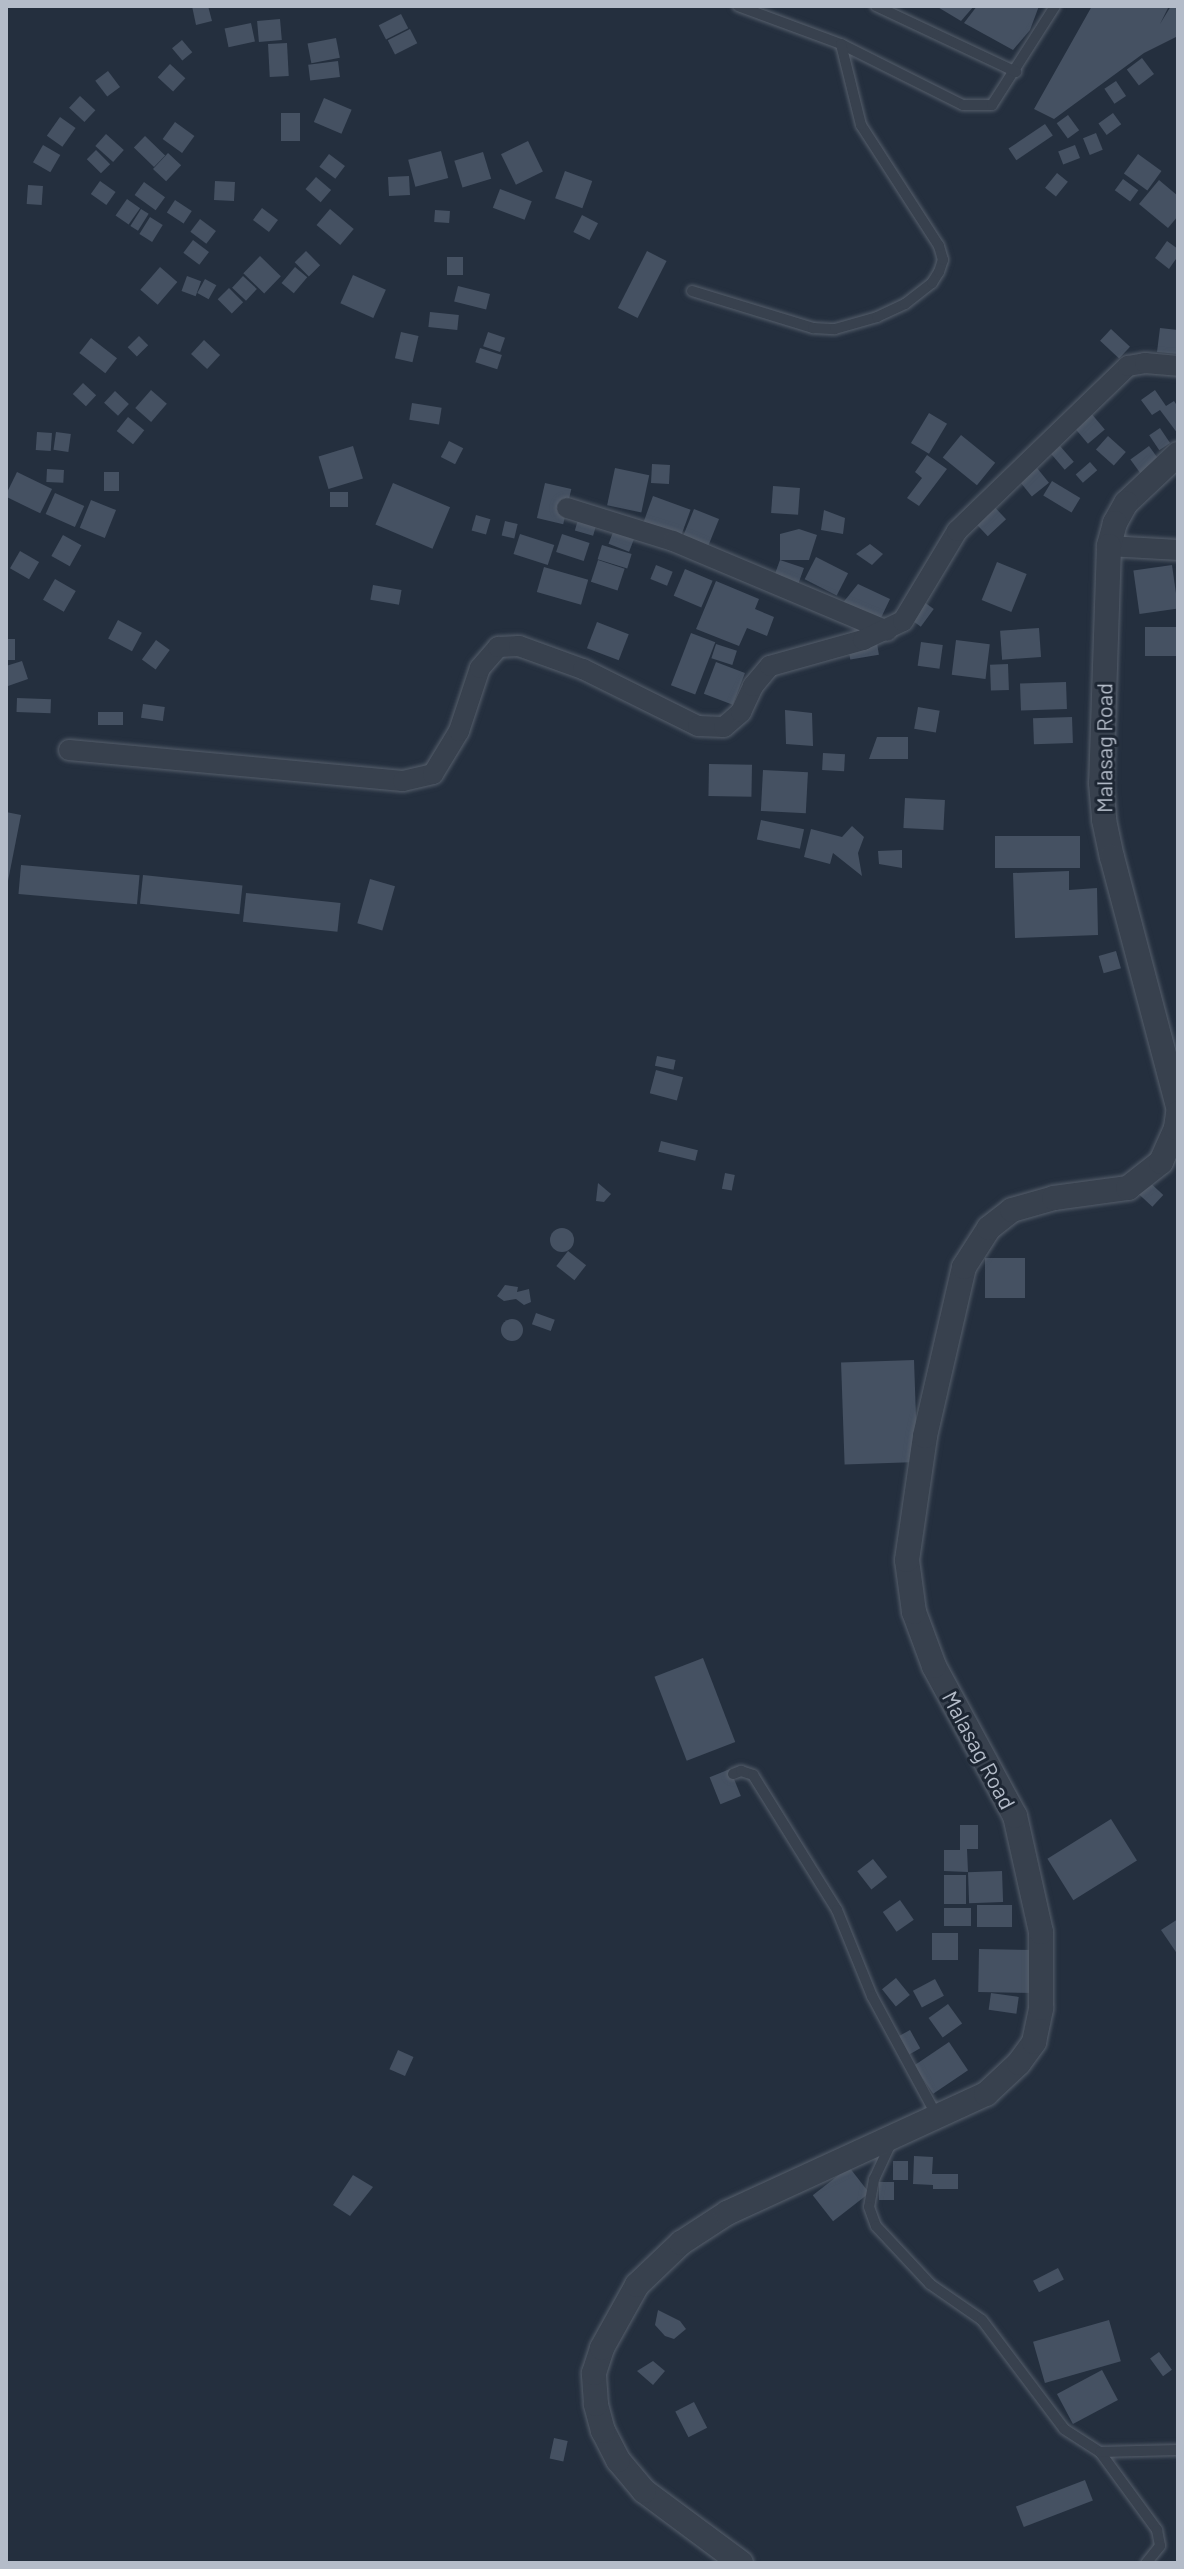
<!DOCTYPE html>
<style>
body{margin:0}
#map{position:relative;width:1184px;height:2569px;overflow:hidden;background:#242f3e;font-family:Barlow,sans-serif}
div>[style]{position:absolute}
.building>*{inset:0;background:#455162;transform-origin:0 0}
.round{border-radius:50%}
.roads{filter:drop-shadow(0 0 2px #565f6c) drop-shadow(0 0 2px #565f6c)}
.service>*{height:10px;margin:-5px;padding:0 5px;transform-origin:5px;border-radius:5px;background:#38414e}
.minor>*{height:20px;margin:-10px;padding:0 10px;transform-origin:10px;border-radius:10px;background:#38414e}
.tertiary>*{height:24px;margin:-12px;padding:0 12px;transform-origin:12px;border-radius:12px;background:#38414e}
span{translate:-50% -50%;white-space:nowrap;text-align:center;line-height:1.15;-webkit-text-stroke:6px #1d2633;paint-order:stroke}
.street-label{font-size:22px;color:#b4bcc9}
.frame{position:absolute;inset:0;border:8px solid #b4bcc9;pointer-events:none}
</style>
<div id="map">
<div class="building">
<i style="clip-path:polygon(192px 6px,208px 6px,212px 21px,196px 25px)"></i>
<i style="clip-path:polygon(936px 6px,974px 6px,961px 21px)"></i>
<i style="clip-path:polygon(977px 6px,1039px 6px,1030px 30px,1013px 50px,964px 23px)"></i>
<i style="clip-path:polygon(1092px 6px,1169px 6px,1160px 24px,1171px 6px,1178px 6px,1178px 36px,1144px 53px,1054px 119px,1034px 109px)"></i>
<i style="left:401px;top:14px;width:16px;height:25px;rotate:63deg"></i>
<i style="left:280px;top:19px;width:21px;height:23px;rotate:85deg"></i>
<i style="left:251px;top:23px;width:19px;height:27px;rotate:78deg"></i>
<i style="left:410px;top:29px;width:16px;height:25px;rotate:63deg"></i>
<i style="left:336px;top:38px;width:20px;height:29px;rotate:79deg"></i>
<i style="left:182px;top:40px;width:16px;height:13px;rotate:50deg"></i>
<i style="left:287px;top:43px;width:33px;height:19px;rotate:87deg"></i>
<i style="left:1142px;top:58px;width:20px;height:19px;rotate:53deg"></i>
<i style="left:338px;top:61px;width:16px;height:30px;rotate:83deg"></i>
<i style="left:170px;top:64px;width:21px;height:18px;rotate:43deg"></i>
<i style="left:108px;top:71px;width:20px;height:16px;rotate:53deg"></i>
<i style="left:1116px;top:81px;width:18px;height:14px;rotate:56deg"></i>
<i style="left:80px;top:96px;width:21px;height:16px;rotate:43deg"></i>
<i style="left:324px;top:98px;width:30px;height:26px;rotate:23deg"></i>
<i style="left:281px;top:113px;width:19px;height:28px"></i>
<i style="left:1113px;top:113px;width:14px;height:18px;rotate:54deg"></i>
<i style="left:1068px;top:115px;width:19px;height:14px;rotate:54deg"></i>
<i style="left:60px;top:117px;width:19px;height:23px;rotate:35deg"></i>
<i style="left:175px;top:122px;width:24px;height:21px;rotate:36deg"></i>
<i style="left:1045px;top:124px;width:14px;height:44px;rotate:56deg"></i>
<i style="left:1096px;top:133px;width:18px;height:14px;rotate:68deg"></i>
<i style="left:106px;top:134px;width:24px;height:16px;rotate:42deg"></i>
<i style="left:145px;top:136px;width:28px;height:16px;rotate:44deg"></i>
<i style="left:528px;top:141px;width:34px;height:30px;rotate:64deg"></i>
<i style="left:43px;top:145px;width:20px;height:20px;rotate:30deg"></i>
<i style="left:1075px;top:145px;width:14px;height:18px;rotate:69deg"></i>
<i style="left:96px;top:150px;width:20px;height:13px;rotate:45deg"></i>
<i style="left:441px;top:151px;width:28px;height:34px;rotate:75deg"></i>
<i style="left:483px;top:152px;width:28px;height:30px;rotate:73deg"></i>
<i style="left:168px;top:153px;width:18px;height:22px;rotate:43deg"></i>
<i style="left:329px;top:154px;width:20px;height:16px;rotate:37deg"></i>
<i style="left:1138px;top:154px;width:29px;height:24px;rotate:36deg"></i>
<i style="left:565px;top:171px;width:29px;height:29px;rotate:20deg"></i>
<i style="left:1057px;top:173px;width:14px;height:19px;rotate:39deg"></i>
<i style="left:409px;top:176px;width:19px;height:21px;rotate:87deg"></i>
<i style="left:316px;top:177px;width:20px;height:16px;rotate:41deg"></i>
<i style="left:1123px;top:179px;width:19px;height:14px;rotate:36deg"></i>
<i style="clip-path:polygon(1159px 180px,1178px 196px,1178px 216px,1168px 228px,1139px 204px)"></i>
<i style="left:100px;top:181px;width:19px;height:16px;rotate:35deg"></i>
<i style="left:215px;top:181px;width:20px;height:19px;rotate:3deg"></i>
<i style="left:144px;top:182px;width:26px;height:16px;rotate:36deg"></i>
<i style="left:28px;top:185px;width:15px;height:19px;rotate:4deg"></i>
<i style="left:500px;top:189px;width:34px;height:20px;rotate:21deg"></i>
<i style="left:127px;top:199px;width:16px;height:20px;rotate:35deg"></i>
<i style="left:175px;top:200px;width:20px;height:15px;rotate:33deg"></i>
<i style="left:262px;top:208px;width:20px;height:15px;rotate:37deg"></i>
<i style="left:141px;top:209px;width:9px;height:20px;rotate:32deg"></i>
<i style="left:330px;top:209px;width:31px;height:21px;rotate:40deg"></i>
<i style="left:435px;top:210px;width:15px;height:12px;rotate:4deg"></i>
<i style="left:582px;top:215px;width:18px;height:19px;rotate:27deg"></i>
<i style="left:150px;top:217px;width:15px;height:20px;rotate:32deg"></i>
<i style="left:200px;top:219px;width:20px;height:16px;rotate:37deg"></i>
<i style="left:193px;top:240px;width:20px;height:16px;rotate:37deg"></i>
<i style="clip-path:polygon(1167px 241px,1178px 249px,1178px 256px,1169px 269px,1155px 258px)"></i>
<i style="left:306px;top:251px;width:20px;height:16px;rotate:45deg"></i>
<i style="left:647px;top:251px;width:22px;height:64px;rotate:27deg"></i>
<i style="left:260px;top:256px;width:29px;height:24px;rotate:44deg"></i>
<i style="left:447px;top:257px;width:16px;height:18px"></i>
<i style="left:160px;top:267px;width:23px;height:30px;rotate:41deg"></i>
<i style="left:295px;top:267px;width:16px;height:21px;rotate:40deg"></i>
<i style="left:353px;top:275px;width:36px;height:31px;rotate:24deg"></i>
<i style="left:187px;top:276px;width:15px;height:16px;rotate:20deg"></i>
<i style="left:243px;top:276px;width:19px;height:16px;rotate:43deg"></i>
<i style="left:205px;top:279px;width:13px;height:16px;rotate:29deg"></i>
<i style="left:458px;top:286px;width:33px;height:16px;rotate:14deg"></i>
<i style="left:229px;top:288px;width:20px;height:16px;rotate:45deg"></i>
<i style="left:430px;top:312px;width:29px;height:15px;rotate:6deg"></i>
<i style="clip-path:polygon(1160px 328px,1178px 330px,1178px 354px,1157px 352px)"></i>
<i style="left:1111px;top:329px;width:26px;height:16px;rotate:43deg"></i>
<i style="left:401px;top:332px;width:18px;height:27px;rotate:13deg"></i>
<i style="left:488px;top:332px;width:18px;height:15px;rotate:19deg"></i>
<i style="left:139px;top:336px;width:13px;height:16px;rotate:45deg"></i>
<i style="left:91px;top:338px;width:33px;height:19px;rotate:38deg"></i>
<i style="left:204px;top:340px;width:22px;height:19px;rotate:43deg"></i>
<i style="left:480px;top:348px;width:23px;height:15px;rotate:18deg"></i>
<i style="left:83px;top:383px;width:18px;height:15px;rotate:43deg"></i>
<i style="left:151px;top:390px;width:21px;height:24px;rotate:41deg"></i>
<i style="clip-path:polygon(1155px 390px,1166px 406px,1174px 401px,1178px 407px,1178px 434px,1160px 410px,1152px 415px,1141px 400px)"></i>
<i style="left:115px;top:391px;width:19px;height:16px;rotate:43deg"></i>
<i style="left:412px;top:403px;width:30px;height:17px;rotate:9deg"></i>
<i style="left:1090px;top:412px;width:23px;height:22px;rotate:50deg"></i>
<i style="left:929px;top:413px;width:21px;height:35px;rotate:31deg"></i>
<i style="left:128px;top:417px;width:21px;height:18px;rotate:39deg"></i>
<i style="left:1160px;top:428px;width:18px;height:13px;rotate:56deg"></i>
<i style="left:37px;top:432px;width:15px;height:18px;rotate:4deg"></i>
<i style="left:56px;top:432px;width:15px;height:18px;rotate:8deg"></i>
<i style="left:961px;top:435px;width:44px;height:29px;rotate:39deg"></i>
<i style="left:1108px;top:436px;width:24px;height:18px;rotate:42deg"></i>
<i style="left:449px;top:441px;width:16px;height:18px;rotate:27deg"></i>
<i style="left:353px;top:446px;width:34px;height:36px;rotate:73deg"></i>
<i style="left:1060px;top:446px;width:21px;height:12px;rotate:49deg"></i>
<i style="left:1149px;top:446px;width:17px;height:23px;rotate:54deg"></i>
<i style="clip-path:polygon(927px 455px,947px 469px,919px 506px,907px 498px,922px 478px,915px 472px)"></i>
<i style="left:1090px;top:462px;width:11px;height:19px;rotate:49deg"></i>
<i style="left:652px;top:464px;width:18px;height:19px;rotate:3deg"></i>
<i style="left:615px;top:468px;width:35px;height:38px;rotate:12deg"></i>
<i style="left:1037px;top:468px;width:19px;height:22px;rotate:51deg"></i>
<i style="left:47px;top:469px;width:17px;height:13px;rotate:3deg"></i>
<i style="left:17px;top:472px;width:39px;height:27px;rotate:26deg"></i>
<i style="left:119px;top:472px;width:19px;height:15px;rotate:90deg"></i>
<i style="left:1052px;top:481px;width:33px;height:17px;rotate:31deg"></i>
<i style="left:393px;top:483px;width:62px;height:45px;rotate:23deg"></i>
<i style="left:545px;top:483px;width:27px;height:36px;rotate:13deg"></i>
<i style="left:773px;top:486px;width:27px;height:27px;rotate:4deg"></i>
<i style="left:330px;top:492px;width:18px;height:15px"></i>
<i style="left:55px;top:493px;width:32px;height:23px;rotate:24deg"></i>
<i style="left:653px;top:496px;width:40px;height:31px;rotate:20deg"></i>
<i style="left:91px;top:500px;width:27px;height:30px;rotate:22deg"></i>
<i style="left:989px;top:501px;width:25px;height:25px;rotate:47deg"></i>
<i style="left:694px;top:509px;width:27px;height:36px;rotate:22deg"></i>
<i style="clip-path:polygon(824px 510px,845px 518px,843px 534px,821px 530px)"></i>
<i style="left:476px;top:515px;width:15px;height:16px;rotate:16deg"></i>
<i style="left:579px;top:516px;width:19px;height:15px;rotate:16deg"></i>
<i style="left:505px;top:521px;width:13px;height:15px;rotate:13deg"></i>
<i style="left:615px;top:527px;width:22px;height:18px;rotate:21deg"></i>
<i style="clip-path:polygon(799px 529px,817px 535px,809px 560px,780px 560px,804px 568px,796px 590px,772px 582px,780px 560px,780px 534px)"></i>
<i style="left:520px;top:534px;width:36px;height:21px;rotate:18deg"></i>
<i style="left:562px;top:534px;width:29px;height:19px;rotate:18deg"></i>
<i style="left:63px;top:535px;width:21px;height:24px;rotate:29deg"></i>
<i style="clip-path:polygon(870px 544px,883px 554px,872px 565px,856px 554px)"></i>
<i style="left:602px;top:545px;width:31px;height:15px;rotate:17deg"></i>
<i style="left:20px;top:551px;width:22px;height:20px;rotate:30deg"></i>
<i style="left:816px;top:557px;width:36px;height:25px;rotate:27deg"></i>
<i style="left:598px;top:560px;width:28px;height:23px;rotate:18deg"></i>
<i style="left:997px;top:562px;width:32px;height:41px;rotate:22deg"></i>
<i style="left:656px;top:565px;width:18px;height:15px;rotate:22deg"></i>
<i style="left:1172px;top:565px;width:44px;height:39px;rotate:82deg"></i>
<i style="left:544px;top:567px;width:46px;height:26px;rotate:16deg"></i>
<i style="left:685px;top:569px;width:30px;height:29px;rotate:23deg"></i>
<i style="left:55px;top:579px;width:24px;height:24px;rotate:30deg"></i>
<i style="clip-path:polygon(716px 581px,759px 599px,755px 609px,774px 617px,767px 636px,747px 628px,739px 646px,696px 629px)"></i>
<i style="clip-path:polygon(858px 584px,890px 599px,879px 622px,841px 605px)"></i>
<i style="left:373px;top:585px;width:29px;height:15px;rotate:10deg"></i>
<i style="left:920px;top:599px;width:17px;height:22px;rotate:36deg"></i>
<i style="left:118px;top:620px;width:27px;height:21px;rotate:28deg"></i>
<i style="left:597px;top:622px;width:34px;height:28px;rotate:21deg"></i>
<i style="left:1178px;top:627px;width:29px;height:33px;rotate:90deg"></i>
<i style="left:1039px;top:628px;width:29px;height:39px;rotate:86deg"></i>
<i style="left:691px;top:633px;width:26px;height:56px;rotate:21deg"></i>
<i style="left:6px;top:639px;width:9px;height:21px"></i>
<i style="left:156px;top:640px;width:17px;height:24px;rotate:36deg"></i>
<i style="left:956px;top:640px;width:34px;height:35px;rotate:7deg"></i>
<i style="left:921px;top:642px;width:22px;height:24px;rotate:8deg"></i>
<i style="left:877px;top:643px;width:12px;height:29px;rotate:81deg"></i>
<i style="left:716px;top:644px;width:22px;height:15px;rotate:18deg"></i>
<i style="clip-path:polygon(22px 661px,28px 679px,8px 686px,6px 666px)"></i>
<i style="left:716px;top:662px;width:31px;height:34px;rotate:21deg"></i>
<i style="left:1008px;top:664px;width:26px;height:18px;rotate:88deg"></i>
<i style="left:1066px;top:682px;width:27px;height:46px;rotate:88deg"></i>
<i style="left:17px;top:698px;width:34px;height:14px;rotate:2deg"></i>
<i style="left:143px;top:704px;width:22px;height:14px;rotate:8deg"></i>
<i style="left:918px;top:707px;width:22px;height:22px;rotate:10deg"></i>
<i style="clip-path:polygon(785px 710px,812px 713px,813px 746px,786px 744px)"></i>
<i style="left:98px;top:712px;width:25px;height:13px"></i>
<i style="left:1072px;top:717px;width:26px;height:39px;rotate:88deg"></i>
<i style="clip-path:polygon(877px 737px,908px 737px,908px 759px,869px 759px)"></i>
<i style="left:823px;top:753px;width:22px;height:17px;rotate:3deg"></i>
<i style="left:709px;top:764px;width:43px;height:32px;rotate:1deg"></i>
<i style="left:763px;top:770px;width:45px;height:41px;rotate:3deg"></i>
<i style="left:905px;top:798px;width:40px;height:30px;rotate:3deg"></i>
<i style="clip-path:polygon(6px 812px,21px 815px,7px 886px,6px 885px)"></i>
<i style="left:761px;top:820px;width:44px;height:20px;rotate:12deg"></i>
<i style="clip-path:polygon(852px 826px,864px 837px,858px 853px,862px 876px,833px 853px,830px 864px,804px 857px,811px 829px,842px 837px)"></i>
<i style="left:1080px;top:836px;width:32px;height:85px;rotate:90deg"></i>
<i style="clip-path:polygon(902px 850px,902px 868px,879px 864px,878px 851px)"></i>
<i style="left:21px;top:865px;width:119px;height:29px;rotate:5deg"></i>
<i style="clip-path:polygon(1069px 871px,1069px 890px,1097px 888px,1098px 935px,1015px 938px,1013px 873px)"></i>
<i style="left:143px;top:875px;width:100px;height:29px;rotate:6deg"></i>
<i style="left:370px;top:879px;width:26px;height:46px;rotate:16deg"></i>
<i style="left:246px;top:893px;width:95px;height:29px;rotate:6deg"></i>
<i style="left:1116px;top:951px;width:18px;height:18px;rotate:74deg"></i>
<i style="left:657px;top:1056px;width:19px;height:10px;rotate:12deg"></i>
<i style="left:656px;top:1070px;width:28px;height:24px;rotate:15deg"></i>
<i style="left:661px;top:1141px;width:38px;height:11px;rotate:14deg"></i>
<i style="left:725px;top:1173px;width:10px;height:16px;rotate:11deg"></i>
<i style="left:1145px;top:1178px;width:25px;height:16px;rotate:43deg"></i>
<i style="clip-path:polygon(598px 1183px,611px 1194px,604px 1202px,596px 1201px)"></i>
<i class="round" style="left:550px;top:1228px;width:24px;height:24px"></i>
<i style="left:568px;top:1251px;width:23px;height:19px;rotate:38deg"></i>
<i style="left:985px;top:1258px;width:40px;height:40px"></i>
<i style="clip-path:polygon(505px 1285px,518px 1287px,517px 1292px,529px 1289px,531px 1302px,524px 1305px,516px 1299px,504px 1301px,497px 1296px)"></i>
<i style="left:536px;top:1313px;width:20px;height:12px;rotate:20deg"></i>
<i class="round" style="left:501px;top:1319px;width:22px;height:22px"></i>
<i style="left:914px;top:1360px;width:102px;height:73px;rotate:88deg"></i>
<i style="left:703px;top:1658px;width:90px;height:52px;rotate:69deg"></i>
<i style="left:730px;top:1769px;width:29px;height:22px;rotate:68deg"></i>
<i style="left:1111px;top:1819px;width:49px;height:75px;rotate:58deg"></i>
<i style="clip-path:polygon(960px 1825px,978px 1825px,978px 1849px,967px 1849px,968px 1872px,944px 1871px,944px 1850px,960px 1850px)"></i>
<i style="left:873px;top:1859px;width:23px;height:20px;rotate:52deg"></i>
<i style="left:1002px;top:1871px;width:31px;height:34px;rotate:88deg"></i>
<i style="left:944px;top:1875px;width:22px;height:29px"></i>
<i style="left:900px;top:1900px;width:24px;height:21px;rotate:55deg"></i>
<i style="left:977px;top:1905px;width:35px;height:22px"></i>
<i style="left:944px;top:1908px;width:27px;height:18px"></i>
<i style="clip-path:polygon(1178px 1919px,1178px 1955px,1161px 1930px)"></i>
<i style="left:932px;top:1933px;width:26px;height:27px"></i>
<i style="left:979px;top:1949px;width:57px;height:43px;rotate:1deg"></i>
<i style="left:896px;top:1978px;width:22px;height:18px;rotate:51deg"></i>
<i style="left:935px;top:1979px;width:19px;height:25px;rotate:62deg"></i>
<i style="left:991px;top:1993px;width:28px;height:17px;rotate:8deg"></i>
<i style="left:948px;top:2004px;width:24px;height:24px;rotate:54deg"></i>
<i style="left:910px;top:2030px;width:21px;height:15px;rotate:61deg"></i>
<i style="left:949px;top:2042px;width:34px;height:42px;rotate:56deg"></i>
<i style="left:398px;top:2050px;width:17px;height:21px;rotate:24deg"></i>
<i style="clip-path:polygon(914px 2156px,933px 2157px,932px 2174px,958px 2174px,958px 2189px,933px 2189px,933px 2185px,913px 2184px)"></i>
<i style="left:893px;top:2161px;width:15px;height:19px"></i>
<i style="left:849px;top:2167px;width:33px;height:46px;rotate:52deg"></i>
<i style="clip-path:polygon(353px 2175px,373px 2187px,350px 2216px,333px 2205px)"></i>
<i style="left:879px;top:2182px;width:15px;height:18px"></i>
<i style="left:1058px;top:2268px;width:13px;height:28px;rotate:63deg"></i>
<i style="clip-path:polygon(658px 2310px,680px 2321px,686px 2329px,674px 2339px,665px 2336px,655px 2325px)"></i>
<i style="left:1109px;top:2320px;width:43px;height:79px;rotate:74deg"></i>
<i style="left:1159px;top:2352px;width:22px;height:11px;rotate:54deg"></i>
<i style="clip-path:polygon(653px 2361px,665px 2371px,653px 2385px,637px 2371px)"></i>
<i style="left:1102px;top:2370px;width:34px;height:51px;rotate:62deg"></i>
<i style="left:694px;top:2402px;width:29px;height:21px;rotate:63deg"></i>
<i style="left:554px;top:2438px;width:14px;height:21px;rotate:12deg"></i>
<i style="left:1085px;top:2480px;width:22px;height:74px;rotate:69deg"></i>
</div>
<div class="roads">
<div class="service">
<i style="left:738px;top:6px;width:110px;rotate:20.3deg"></i>
<i style="left:841px;top:44px;width:136px;rotate:26.6deg"></i>
<i style="left:963px;top:105px;width:29px"></i>
<i style="left:992px;top:105px;width:117px;rotate:-57.5deg"></i>
<i style="left:876px;top:6px;width:155px;rotate:25.2deg"></i>
<i style="left:692px;top:291px;width:127px;rotate:17deg"></i>
<i style="left:813px;top:328px;width:22px;rotate:3deg"></i>
<i style="left:835px;top:329px;width:44px;rotate:-15.9deg"></i>
<i style="left:877px;top:317px;width:31px;rotate:-25deg"></i>
<i style="left:905px;top:304px;width:34px;rotate:-38deg"></i>
<i style="left:932px;top:283px;width:13px;rotate:-58deg"></i>
<i style="left:939px;top:272px;width:13px;rotate:-72deg"></i>
<i style="left:943px;top:260px;width:15px;rotate:-106deg"></i>
<i style="left:939px;top:246px;width:144px;rotate:-122.8deg"></i>
<i style="left:861px;top:125px;width:83px;rotate:-103.9deg"></i>
<i style="left:733px;top:1774px;width:9px;rotate:-21deg"></i>
<i style="left:741px;top:1771px;width:13px;rotate:18deg"></i>
<i style="left:753px;top:1775px;width:159px;rotate:58.1deg"></i>
<i style="left:837px;top:1910px;width:93px;rotate:67.9deg"></i>
<i style="left:872px;top:1996px;width:136px;rotate:61.6deg"></i>
<i style="left:891px;top:2143px;width:40px;rotate:115deg"></i>
<i style="left:874px;top:2179px;width:28px;rotate:100deg"></i>
<i style="left:869px;top:2207px;width:20px;rotate:70deg"></i>
<i style="left:876px;top:2226px;width:79px;rotate:47deg"></i>
<i style="left:930px;top:2284px;width:63px;rotate:34.7deg"></i>
<i style="left:982px;top:2320px;width:136px;rotate:53deg"></i>
<i style="left:1064px;top:2429px;width:43px;rotate:32.6deg"></i>
<i style="left:1100px;top:2452px;width:97px;rotate:53.8deg"></i>
<i style="left:1157px;top:2530px;width:16px;rotate:79deg"></i>
<i style="left:1160px;top:2546px;width:22px;rotate:129deg"></i>
<i style="left:1100px;top:2452px;width:78px;rotate:-1.5deg"></i>
</div>
<div class="minor">
<i style="left:567px;top:508px;width:111px;rotate:17.3deg"></i>
<i style="left:673px;top:541px;width:232px;rotate:22.8deg"></i>
<i style="left:1109px;top:546px;width:69px;rotate:3.3deg"></i>
<i style="left:69px;top:750px;width:335px;rotate:5.3deg"></i>
<i style="left:403px;top:781px;width:31px;rotate:-13deg"></i>
<i style="left:433px;top:774px;width:50px;rotate:-58.8deg"></i>
<i style="left:459px;top:731px;width:66px;rotate:-71.6deg"></i>
<i style="left:480px;top:668px;width:28px;rotate:-49deg"></i>
<i style="left:498px;top:647px;width:21px;rotate:-3deg"></i>
<i style="left:519px;top:646px;width:68px;rotate:19.8deg"></i>
<i style="left:583px;top:669px;width:128px;rotate:26.4deg"></i>
<i style="left:698px;top:726px;width:26px;rotate:2deg"></i>
<i style="left:724px;top:727px;width:23px;rotate:-41deg"></i>
<i style="left:741px;top:712px;width:29px;rotate:-65deg"></i>
<i style="left:753px;top:686px;width:26px;rotate:-50deg"></i>
<i style="left:770px;top:666px;width:97px;rotate:-15.6deg"></i>
<i style="left:863px;top:640px;width:44px;rotate:-25.4deg"></i>
<i style="left:903px;top:621px;width:105px;rotate:-59deg"></i>
<i style="left:957px;top:531px;width:238px;rotate:-44deg"></i>
<i style="left:1128px;top:366px;width:17px;rotate:-10deg"></i>
<i style="left:1145px;top:363px;width:33px;rotate:5deg"></i>
</div>
<div class="tertiary">
<i style="left:1178px;top:454px;width:71px;rotate:136.7deg"></i>
<i style="left:1126px;top:503px;width:23px;rotate:119deg"></i>
<i style="left:1115px;top:523px;width:24px;rotate:105deg"></i>
<i style="left:1109px;top:546px;width:237px;rotate:91.9deg"></i>
<i style="left:1101px;top:783px;width:37px;rotate:85deg"></i>
<i style="left:1104px;top:820px;width:38px;rotate:78deg"></i>
<i style="left:1112px;top:857px;width:258px;rotate:75.2deg"></i>
<i style="left:741px;top:2563px;width:121px;rotate:-143.4deg"></i>
<i style="left:644px;top:2491px;width:40px;rotate:-130deg"></i>
<i style="left:618px;top:2460px;width:33px;rotate:-117deg"></i>
<i style="left:603px;top:2431px;width:28px;rotate:-105deg"></i>
<i style="left:596px;top:2404px;width:31px;rotate:-94deg"></i>
<i style="left:594px;top:2373px;width:26px;rotate:-72deg"></i>
<i style="left:602px;top:2348px;width:72px;rotate:-60.9deg"></i>
<i style="left:637px;top:2285px;width:61px;rotate:-43.7deg"></i>
<i style="left:681px;top:2243px;width:55px;rotate:-33.1deg"></i>
<i style="left:727px;top:2213px;width:285px;rotate:-24.7deg"></i>
<i style="left:986px;top:2094px;width:45px;rotate:-43.2deg"></i>
<i style="left:1019px;top:2063px;width:26px;rotate:-54deg"></i>
<i style="left:1034px;top:2042px;width:35px;rotate:-78deg"></i>
<i style="left:1041px;top:2008px;width:76px;rotate:-90deg"></i>
<i style="left:1041px;top:1932px;width:119px;rotate:-102.6deg"></i>
<i style="left:1015px;top:1816px;width:170px;rotate:-118.4deg"></i>
<i style="left:934px;top:1666px;width:58px;rotate:-110.3deg"></i>
<i style="left:914px;top:1612px;width:52px;rotate:-97.7deg"></i>
<i style="left:907px;top:1560px;width:125px;rotate:-81.7deg"></i>
<i style="left:925px;top:1436px;width:173px;rotate:-77deg"></i>
<i style="left:964px;top:1267px;width:46px;rotate:-57.3deg"></i>
<i style="left:989px;top:1228px;width:29px;rotate:-38deg"></i>
<i style="left:1012px;top:1210px;width:44px;rotate:-15.9deg"></i>
<i style="left:1054px;top:1198px;width:75px;rotate:-7.7deg"></i>
<i style="left:1128px;top:1188px;width:42px;rotate:-38.2deg"></i>
<i style="left:1161px;top:1162px;width:37px;rotate:-66deg"></i>
<i style="left:1176px;top:1128px;width:15px;rotate:-82deg"></i>
</div>
</div>
<div class="street-label">
<span style="left:1104px;top:748px;rotate:-90deg">Malasag Road</span>
<span style="left:979px;top:1750px;rotate:62deg">Malasag Road</span>
</div>
<div class="frame"></div>
</div>
